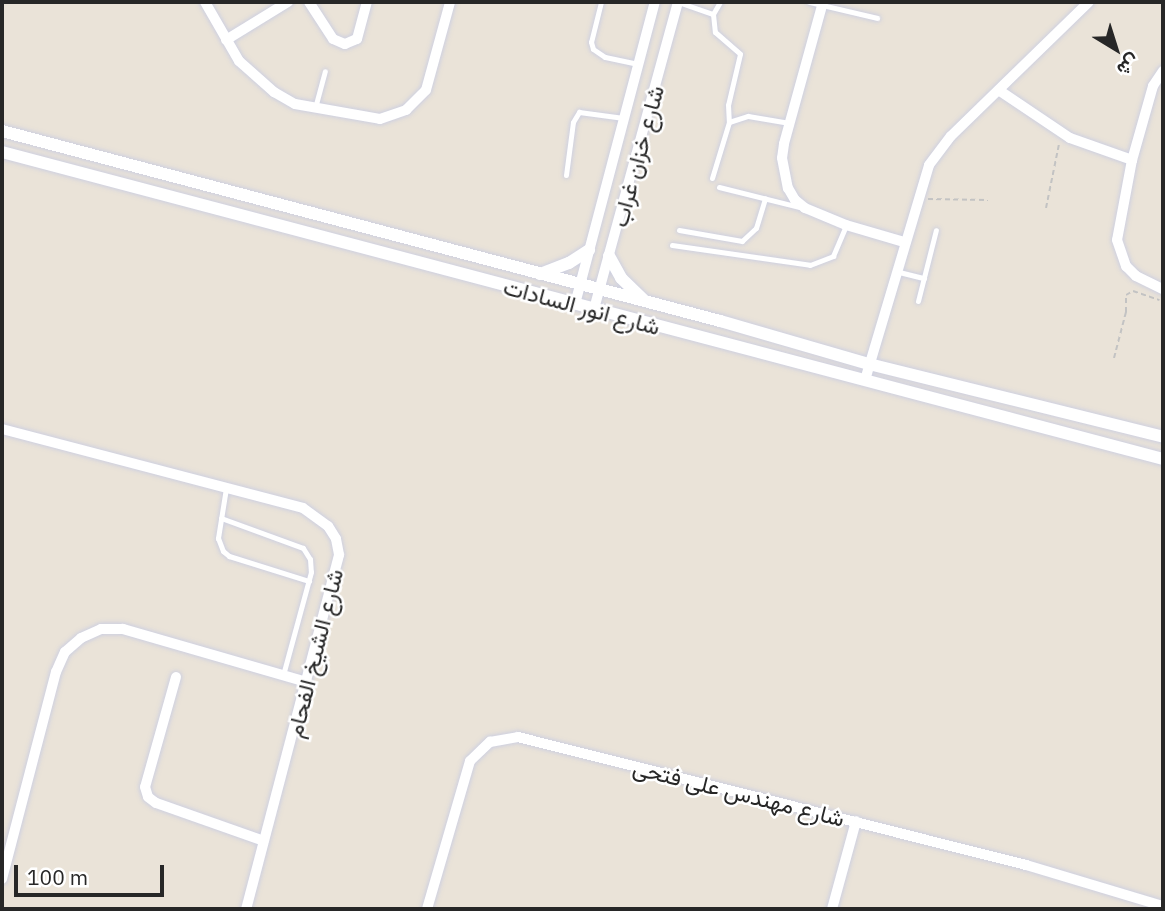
<!DOCTYPE html>
<meta charset="utf-8">
<style>
body{margin:0}
#map{position:relative;width:1165px;height:911px;overflow:hidden;background:#eae3d8;font-family:"IBM Plex Sans",Vazirmatn,sans-serif}
div>[style]{position:absolute}
.path>*{height:2px;margin-top:-1px;transform-origin:0;background:repeating-linear-gradient(90deg,#c3c3c3 0 5px,transparent 0 8.5px)}
.roads{filter:drop-shadow(0 0 2px #ced0e0) drop-shadow(0 0 2px #ced0e0)}
.service>*{height:5px;margin:-2.5px;padding:0 2.5px;transform-origin:2.5px;border-radius:2.5px;background:#fff}
.minor>*{height:10px;margin:-5px;padding:0 5px;transform-origin:5px;border-radius:5px;background:#fff}
.tertiary>*{height:12px;margin:-6px;padding:0 6px;transform-origin:6px;border-radius:6px;background:#fff}
span{translate:-50% -50%;white-space:nowrap;text-align:center;line-height:1.15;-webkit-text-stroke:5px #fff;paint-order:stroke}
.street-label{font-size:23px;color:#272727}
.frame{position:absolute;inset:0;border:4px solid #272727;pointer-events:none}
.north{position:absolute;left:1081px;top:14px;width:70px;height:70px;-webkit-text-stroke:5px #fff;paint-order:stroke;rotate:142deg;font-size:19px;font-weight:700;line-height:28px;text-align:center;color:#272727}
.north::after{content:'';display:block;margin:auto;width:24px;height:32px;background:#272727;clip-path:polygon(50% 0,100% 100%,50% 72%,0 100%)}
.scale{position:absolute;left:14px;top:865px;width:150px;height:32px;box-sizing:border-box;border:4px solid #272727;border-top:0;padding-left:9px;font-size:21px;line-height:24px;white-space:nowrap;color:#272727;-webkit-text-stroke:5px #fff;paint-order:stroke}
</style>
<div id="map">
<div class="path">
<i style="left:928px;top:199px;width:60px;rotate:1deg"></i>
<i style="left:1046px;top:208px;width:65px;rotate:-78.5deg"></i>
<i style="left:1114px;top:358px;width:48px;rotate:-75.4deg"></i>
<i style="left:1126px;top:312px;width:17px;rotate:-90deg"></i>
<i style="left:1126px;top:295px;width:8px;rotate:-30deg"></i>
<i style="left:1133px;top:291px;width:28px;rotate:19deg"></i>
</div>
<div class="roads">
<div class="service">
<i style="left:601px;top:2px;width:41px;rotate:104deg"></i>
<i style="left:591px;top:42px;width:7px;rotate:74deg"></i>
<i style="left:593px;top:49px;width:14px;rotate:34deg"></i>
<i style="left:605px;top:57px;width:35px;rotate:12deg"></i>
<i style="left:678px;top:2px;width:37px;rotate:19deg"></i>
<i style="left:720px;top:2px;width:14px;rotate:120deg"></i>
<i style="left:713px;top:14px;width:18px;rotate:84deg"></i>
<i style="left:715px;top:32px;width:33px;rotate:41deg"></i>
<i style="left:740px;top:54px;width:52px;rotate:103.2deg"></i>
<i style="left:728px;top:105px;width:17px;rotate:87deg"></i>
<i style="left:809px;top:2px;width:70px;rotate:13.2deg"></i>
<i style="left:315px;top:108px;width:38px;rotate:-75deg"></i>
<i style="left:566px;top:175px;width:53px;rotate:-82.5deg"></i>
<i style="left:573px;top:122px;width:12px;rotate:-59deg"></i>
<i style="left:579px;top:112px;width:45px;rotate:7.6deg"></i>
<i style="left:712px;top:178px;width:59px;rotate:-73.1deg"></i>
<i style="left:729px;top:122px;width:20px;rotate:-18deg"></i>
<i style="left:748px;top:116px;width:42px;rotate:9.7deg"></i>
<i style="left:719px;top:187px;width:82px;rotate:14deg"></i>
<i style="left:679px;top:230px;width:64px;rotate:9.9deg"></i>
<i style="left:742px;top:241px;width:19px;rotate:-43deg"></i>
<i style="left:756px;top:228px;width:31px;rotate:-73deg"></i>
<i style="left:672px;top:245px;width:139px;rotate:8.2deg"></i>
<i style="left:810px;top:265px;width:25px;rotate:-21deg"></i>
<i style="left:833px;top:256px;width:34px;rotate:-67deg"></i>
<i style="left:895px;top:271px;width:30px;rotate:14deg"></i>
<i style="left:918px;top:301px;width:73px;rotate:-75.8deg"></i>
<i style="left:226px;top:488px;width:51px;rotate:99.1deg"></i>
<i style="left:218px;top:538px;width:14px;rotate:69deg"></i>
<i style="left:223px;top:551px;width:8px;rotate:40deg"></i>
<i style="left:229px;top:556px;width:84px;rotate:17.4deg"></i>
<i style="left:221px;top:518px;width:87px;rotate:20.1deg"></i>
<i style="left:303px;top:548px;width:13px;rotate:58deg"></i>
<i style="left:310px;top:559px;width:13px;rotate:86deg"></i>
<i style="left:311px;top:572px;width:107px;rotate:105.2deg"></i>
</div>
<div class="minor">
<i style="left:205px;top:2px;width:68px;rotate:60deg"></i>
<i style="left:239px;top:61px;width:47px;rotate:41.5deg"></i>
<i style="left:274px;top:92px;width:24px;rotate:30deg"></i>
<i style="left:295px;top:104px;width:86px;rotate:10deg"></i>
<i style="left:380px;top:119px;width:28px;rotate:-19deg"></i>
<i style="left:406px;top:110px;width:28px;rotate:-45deg"></i>
<i style="left:426px;top:90px;width:91px;rotate:-74.7deg"></i>
<i style="left:309px;top:2px;width:44px;rotate:57deg"></i>
<i style="left:333px;top:39px;width:13px;rotate:23deg"></i>
<i style="left:345px;top:44px;width:13px;rotate:-23deg"></i>
<i style="left:357px;top:39px;width:38px;rotate:-75deg"></i>
<i style="left:823px;top:2px;width:147px;rotate:105.4deg"></i>
<i style="left:784px;top:144px;width:14px;rotate:98deg"></i>
<i style="left:782px;top:158px;width:31px;rotate:79deg"></i>
<i style="left:788px;top:188px;width:14px;rotate:60deg"></i>
<i style="left:795px;top:200px;width:13px;rotate:39deg"></i>
<i style="left:805px;top:208px;width:44px;rotate:22.5deg"></i>
<i style="left:846px;top:225px;width:60px;rotate:16.3deg"></i>
<i style="left:226px;top:40px;width:73px;rotate:-31.5deg"></i>
<i style="left:1163px;top:71px;width:18px;rotate:124deg"></i>
<i style="left:1153px;top:86px;width:77px;rotate:105.8deg"></i>
<i style="left:1132px;top:160px;width:81px;rotate:100.6deg"></i>
<i style="left:1117px;top:240px;width:28px;rotate:71deg"></i>
<i style="left:1126px;top:266px;width:14px;rotate:45deg"></i>
<i style="left:1136px;top:276px;width:30px;rotate:26deg"></i>
<i style="left:1000px;top:91px;width:84px;rotate:33.9deg"></i>
<i style="left:1070px;top:138px;width:66px;rotate:19.5deg"></i>
<i style="left:575px;top:304px;width:312px;rotate:-75.2deg"></i>
<i style="left:594px;top:309px;width:318px;rotate:-74.7deg"></i>
<i style="left:865px;top:380px;width:224px;rotate:-73.4deg"></i>
<i style="left:929px;top:165px;width:36px;rotate:-53deg"></i>
<i style="left:951px;top:136px;width:192px;rotate:-44.2deg"></i>
<i style="left:2px;top:429px;width:311px;rotate:14.7deg"></i>
<i style="left:303px;top:508px;width:31px;rotate:36deg"></i>
<i style="left:328px;top:526px;width:15px;rotate:58deg"></i>
<i style="left:336px;top:539px;width:16px;rotate:79deg"></i>
<i style="left:339px;top:555px;width:366px;rotate:104.7deg"></i>
<i style="left:176px;top:677px;width:114px;rotate:105.7deg"></i>
<i style="left:145px;top:787px;width:10px;rotate:73deg"></i>
<i style="left:148px;top:797px;width:10px;rotate:37deg"></i>
<i style="left:156px;top:803px;width:114px;rotate:19.4deg"></i>
<i style="left:2px;top:879px;width:214px;rotate:-75.4deg"></i>
<i style="left:56px;top:672px;width:22px;rotate:-66deg"></i>
<i style="left:65px;top:652px;width:21px;rotate:-41deg"></i>
<i style="left:81px;top:638px;width:22px;rotate:-24deg"></i>
<i style="left:101px;top:629px;width:22px"></i>
<i style="left:123px;top:629px;width:191px;rotate:16.1deg"></i>
<i style="left:427px;top:909px;width:154px;rotate:-73.8deg"></i>
<i style="left:470px;top:761px;width:28px;rotate:-44deg"></i>
<i style="left:490px;top:742px;width:28px;rotate:-10deg"></i>
<i style="left:518px;top:737px;width:524px;rotate:14.14deg"></i>
<i style="left:1026px;top:865px;width:143px;rotate:16.7deg"></i>
<i style="left:832px;top:909px;width:91px;rotate:-74.7deg"></i>
</div>
<div class="tertiary">
<i style="left:2px;top:131px;width:743px;rotate:14.82deg"></i>
<i style="left:720px;top:321px;width:155px;rotate:16.1deg"></i>
<i style="left:869px;top:364px;width:303px;rotate:13.9deg"></i>
<i style="left:2px;top:152px;width:1201px;rotate:14.81deg"></i>
<i style="left:609px;top:256px;width:25px;rotate:61deg"></i>
<i style="left:621px;top:278px;width:32px;rotate:44deg"></i>
<i style="left:540px;top:274px;width:31px;rotate:-21deg"></i>
<i style="left:569px;top:263px;width:24px;rotate:-33deg"></i>
</div>
</div>
<div class="street-label">
<span style="left:637px;top:156px;rotate:-75deg">شارع خزان غراب</span>
<span style="left:582px;top:306px;rotate:15deg">شارع انور السادات</span>
<span style="left:314px;top:653px;rotate:-76deg">شارع الشيخ الفحام</span>
<span style="left:739px;top:792px;rotate:14deg">شارع مهندس على فتحى</span>
</div>
<div class="frame"></div>
<div class="north">ش</div>
<div class="scale">100 m</div>
</div>
